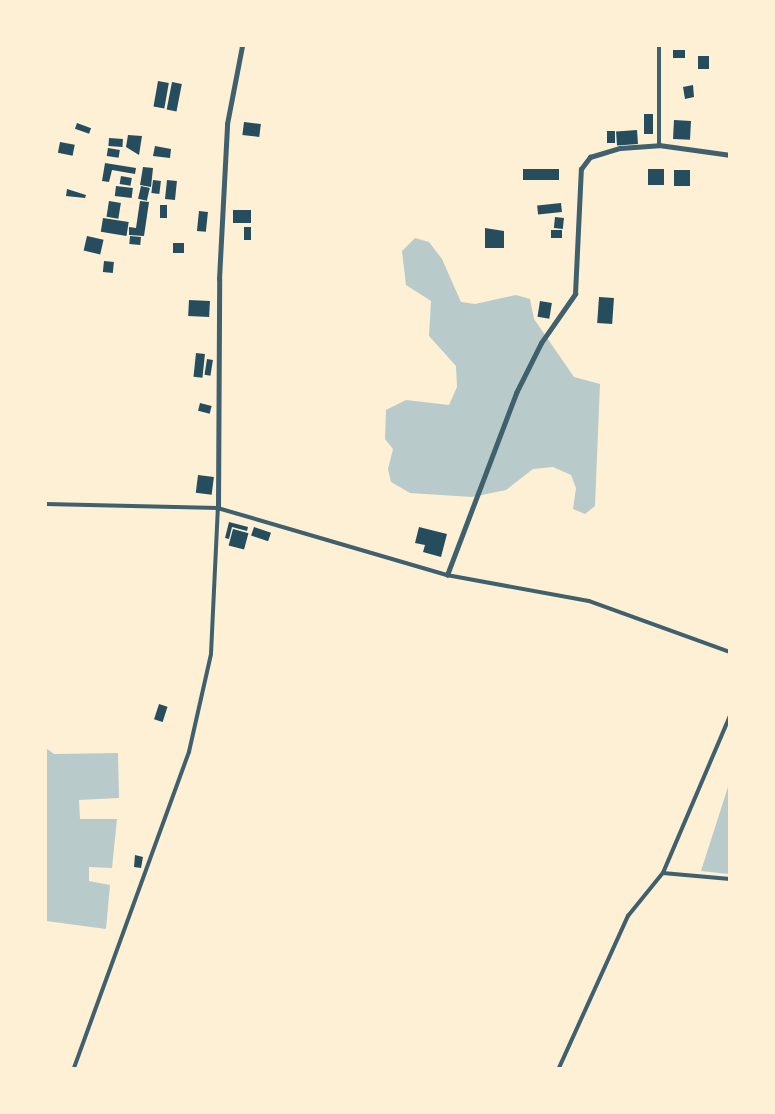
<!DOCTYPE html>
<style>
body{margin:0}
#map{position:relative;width:775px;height:1114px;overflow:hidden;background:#fdf0d5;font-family:Figtree,sans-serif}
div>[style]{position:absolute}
.green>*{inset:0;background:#b9caca}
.building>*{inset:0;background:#264d5e;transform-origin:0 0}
.minor>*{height:3.5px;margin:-1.75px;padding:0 1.75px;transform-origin:1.75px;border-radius:1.75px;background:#3f606c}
.tertiary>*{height:4.5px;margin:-2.25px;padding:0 2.25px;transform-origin:2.25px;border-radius:2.25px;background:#3f606c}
span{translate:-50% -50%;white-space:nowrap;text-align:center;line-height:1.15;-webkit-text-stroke:5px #fdf0d5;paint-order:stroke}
.frame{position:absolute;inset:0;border:47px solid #fdf0d5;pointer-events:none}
</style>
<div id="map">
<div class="green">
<i style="clip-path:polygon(415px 238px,429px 242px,442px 259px,461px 302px,475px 304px,516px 295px,530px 299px,534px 319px,574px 377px,600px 384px,595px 506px,585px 514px,573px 509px,576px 488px,571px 475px,553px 467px,533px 469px,506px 490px,472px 497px,410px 493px,391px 482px,388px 469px,393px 449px,385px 439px,386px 410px,406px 400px,449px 405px,457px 387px,456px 366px,429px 336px,431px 301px,406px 285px,402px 251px)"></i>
<i style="clip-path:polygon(46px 748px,54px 754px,118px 753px,119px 798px,79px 800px,80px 819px,117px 819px,112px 868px,89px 867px,89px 881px,110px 885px,106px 929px,46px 921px)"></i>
<i style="clip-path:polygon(728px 787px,729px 874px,701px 871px)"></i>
</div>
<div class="building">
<i style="left:685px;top:50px;width:8px;height:12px;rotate:90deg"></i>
<i style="left:698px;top:56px;width:11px;height:13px"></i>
<i style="left:158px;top:81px;width:11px;height:26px;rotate:10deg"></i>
<i style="left:172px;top:82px;width:10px;height:28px;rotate:11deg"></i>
<i style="clip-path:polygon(693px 85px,694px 97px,685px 99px,683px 87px)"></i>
<i style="left:644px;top:114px;width:9px;height:20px"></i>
<i style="left:674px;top:120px;width:17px;height:19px;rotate:3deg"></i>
<i style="left:244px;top:122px;width:17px;height:13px;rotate:7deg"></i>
<i style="left:77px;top:123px;width:15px;height:6px;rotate:20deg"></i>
<i style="left:637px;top:130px;width:14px;height:21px;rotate:86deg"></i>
<i style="left:607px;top:131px;width:8px;height:12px"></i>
<i style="clip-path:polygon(128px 135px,142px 136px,139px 155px,126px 147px)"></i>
<i style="left:109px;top:138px;width:14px;height:8px;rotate:4deg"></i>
<i style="left:60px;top:142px;width:15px;height:11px;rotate:11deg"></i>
<i style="clip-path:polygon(155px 146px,171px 149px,170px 158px,153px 156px)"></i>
<i style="left:108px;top:148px;width:12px;height:8px;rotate:9deg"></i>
<i style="clip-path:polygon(105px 163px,136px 168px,135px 174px,112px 170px,109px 182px,102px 181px)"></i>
<i style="clip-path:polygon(143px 167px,153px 168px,151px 187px,140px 185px)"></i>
<i style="left:559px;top:169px;width:11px;height:36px;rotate:90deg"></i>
<i style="left:648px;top:169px;width:16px;height:16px"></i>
<i style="left:674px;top:170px;width:16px;height:16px"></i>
<i style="left:121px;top:176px;width:11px;height:8px;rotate:10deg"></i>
<i style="left:153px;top:180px;width:8px;height:13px;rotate:7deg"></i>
<i style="left:167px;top:180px;width:10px;height:19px;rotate:6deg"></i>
<i style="left:116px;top:186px;width:17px;height:10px;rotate:7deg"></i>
<i style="left:141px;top:186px;width:9px;height:13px;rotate:13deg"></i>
<i style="clip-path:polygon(67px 189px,86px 195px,85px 198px,66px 196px)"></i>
<i style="left:109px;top:201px;width:12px;height:16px;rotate:9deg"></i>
<i style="clip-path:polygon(140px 201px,149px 202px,144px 236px,129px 235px,129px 227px,136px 228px)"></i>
<i style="left:561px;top:203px;width:9px;height:24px;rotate:84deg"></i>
<i style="left:160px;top:205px;width:7px;height:13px"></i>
<i style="left:251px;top:210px;width:13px;height:18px;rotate:90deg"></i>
<i style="left:199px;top:211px;width:9px;height:20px;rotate:6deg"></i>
<i style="left:555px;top:217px;width:9px;height:11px;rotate:6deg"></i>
<i style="left:103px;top:218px;width:26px;height:14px;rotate:9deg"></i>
<i style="left:244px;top:227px;width:7px;height:13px"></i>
<i style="clip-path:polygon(485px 228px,504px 231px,504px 248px,485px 248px)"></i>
<i style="left:551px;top:230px;width:11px;height:8px"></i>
<i style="left:87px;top:236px;width:17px;height:15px;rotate:13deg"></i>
<i style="left:130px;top:236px;width:11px;height:8px;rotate:5deg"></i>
<i style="left:184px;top:243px;width:10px;height:11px;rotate:90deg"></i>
<i style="left:104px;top:261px;width:10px;height:11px;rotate:6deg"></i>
<i style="left:599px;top:297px;width:15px;height:26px;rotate:4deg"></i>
<i style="left:189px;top:300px;width:21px;height:16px;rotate:3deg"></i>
<i style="left:540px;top:301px;width:12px;height:16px;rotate:9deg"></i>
<i style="left:196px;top:353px;width:9px;height:24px;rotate:6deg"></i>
<i style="left:207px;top:359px;width:6px;height:16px;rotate:9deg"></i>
<i style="left:200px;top:403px;width:12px;height:8px;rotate:14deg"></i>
<i style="left:198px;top:475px;width:16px;height:18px;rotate:7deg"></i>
<i style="clip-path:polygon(229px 522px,248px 527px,247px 531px,232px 527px,229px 539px,225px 538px)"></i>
<i style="left:254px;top:527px;width:18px;height:9px;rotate:19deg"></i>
<i style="clip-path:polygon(419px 527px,447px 534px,441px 557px,423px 552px,425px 545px,415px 543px)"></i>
<i style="left:233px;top:529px;width:16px;height:17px;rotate:15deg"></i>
<i style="left:159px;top:704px;width:9px;height:16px;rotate:18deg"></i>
<i style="clip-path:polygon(135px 855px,143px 857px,141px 868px,134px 867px)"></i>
</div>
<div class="minor">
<i style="left:659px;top:145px;width:99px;rotate:-90deg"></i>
<i style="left:46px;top:504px;width:172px;rotate:1.3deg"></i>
<i style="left:218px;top:508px;width:239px;rotate:16.3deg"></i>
<i style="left:447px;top:575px;width:144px;rotate:10.4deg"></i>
<i style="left:589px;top:601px;width:150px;rotate:19.9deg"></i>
<i style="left:663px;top:873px;width:67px;rotate:5.1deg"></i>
<i style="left:74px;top:1068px;width:336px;rotate:-70deg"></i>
<i style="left:189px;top:752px;width:100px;rotate:-77.3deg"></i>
<i style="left:211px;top:654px;width:146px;rotate:-87.3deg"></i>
<i style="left:559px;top:1068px;width:167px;rotate:-65.6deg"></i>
<i style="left:628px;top:916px;width:55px;rotate:-50.9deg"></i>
<i style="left:663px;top:873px;width:171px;rotate:-66.9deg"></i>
</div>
<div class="tertiary">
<i style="left:218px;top:508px;width:229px;rotate:-89.7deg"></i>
<i style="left:219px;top:279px;width:155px;rotate:-87deg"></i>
<i style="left:227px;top:124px;width:79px;rotate:-79.1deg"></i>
<i style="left:447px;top:575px;width:195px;rotate:-69.2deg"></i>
<i style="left:516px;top:393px;width:56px;rotate:-63.4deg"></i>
<i style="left:541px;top:343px;width:60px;rotate:-55.2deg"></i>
<i style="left:575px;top:294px;width:125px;rotate:-87.3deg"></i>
<i style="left:581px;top:169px;width:15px;rotate:-53deg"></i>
<i style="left:590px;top:157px;width:31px;rotate:-17deg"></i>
<i style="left:620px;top:148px;width:39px;rotate:-4deg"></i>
<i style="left:659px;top:145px;width:72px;rotate:8deg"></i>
</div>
<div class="frame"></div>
</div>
